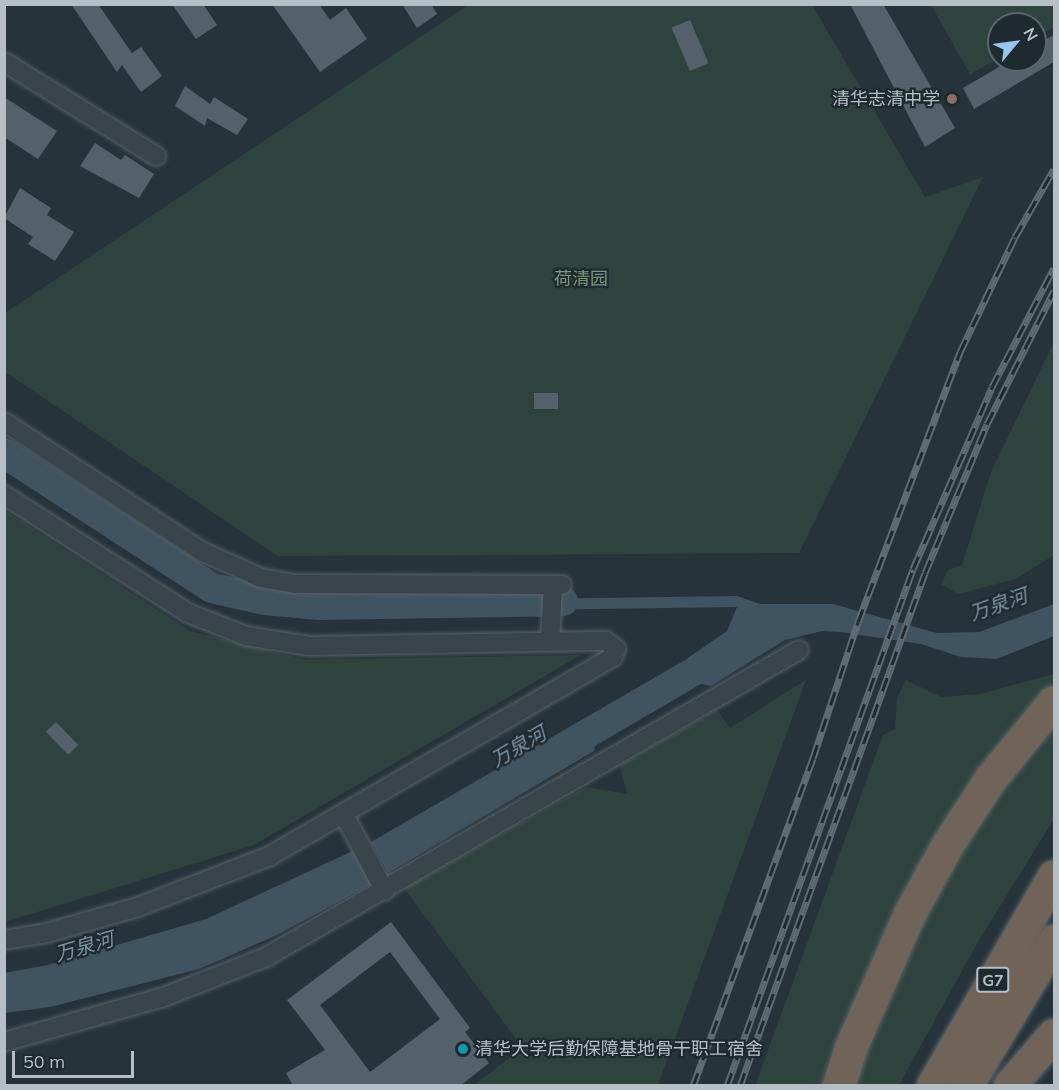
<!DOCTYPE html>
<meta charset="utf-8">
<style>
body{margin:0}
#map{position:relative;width:1059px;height:1090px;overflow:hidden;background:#27333a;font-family:Mulish,"Noto Sans SC",sans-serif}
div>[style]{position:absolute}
.green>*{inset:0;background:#2f433e}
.water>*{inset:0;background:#3f5361}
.river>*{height:30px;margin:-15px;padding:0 15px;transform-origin:15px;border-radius:15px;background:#3f5361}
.building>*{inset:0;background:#54616a;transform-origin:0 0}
.roads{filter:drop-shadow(0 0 2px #586269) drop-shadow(0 0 2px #586269)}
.street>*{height:18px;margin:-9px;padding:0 9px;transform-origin:9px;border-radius:9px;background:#3a444b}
.highway>*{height:32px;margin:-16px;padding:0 16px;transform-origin:16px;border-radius:16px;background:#706358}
.rail>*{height:7px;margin-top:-3.5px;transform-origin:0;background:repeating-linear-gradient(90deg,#1f2930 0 14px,#5f6b73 0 28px);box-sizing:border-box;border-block:2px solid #5f6b73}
.dots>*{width:16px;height:16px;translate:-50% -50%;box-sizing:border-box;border:3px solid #1f2930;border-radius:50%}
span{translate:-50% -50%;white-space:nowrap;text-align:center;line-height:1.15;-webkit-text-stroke:4.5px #1f2930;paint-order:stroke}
.shield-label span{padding:2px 4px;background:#1f2930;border:2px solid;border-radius:4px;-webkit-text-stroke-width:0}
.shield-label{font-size:16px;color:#b6bfc6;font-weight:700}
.poi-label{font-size:18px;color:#b6bfc6}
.right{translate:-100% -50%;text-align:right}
.left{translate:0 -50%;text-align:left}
.park-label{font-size:18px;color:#779979}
.water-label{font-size:20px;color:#7b95a6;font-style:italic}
.frame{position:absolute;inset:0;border:6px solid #b6bfc6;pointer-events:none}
.north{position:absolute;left:987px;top:12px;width:60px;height:60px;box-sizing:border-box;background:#1f2930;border:2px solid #5b656c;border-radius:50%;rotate:61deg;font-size:16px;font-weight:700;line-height:24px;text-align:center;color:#b6bfc6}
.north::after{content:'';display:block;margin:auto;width:21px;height:27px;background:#96c6eb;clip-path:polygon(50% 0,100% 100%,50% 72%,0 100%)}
.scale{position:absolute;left:12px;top:1051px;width:122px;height:27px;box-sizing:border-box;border:3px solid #b6bfc6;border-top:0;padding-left:8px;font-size:18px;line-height:21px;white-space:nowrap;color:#b6bfc6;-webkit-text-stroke:4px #1f2930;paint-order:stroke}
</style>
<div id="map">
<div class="green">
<i style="clip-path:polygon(468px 5px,812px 5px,925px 197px,983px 177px,799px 553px,278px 556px,5px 372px,5px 313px)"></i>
<i style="clip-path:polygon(931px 5px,1054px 5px,1054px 27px,1035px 38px,1035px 24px,999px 24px,999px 58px,970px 74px)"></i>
<i style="clip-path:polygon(1054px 342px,1054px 555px,1016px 579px,958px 594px,941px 584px,948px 570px,962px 565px,991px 472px)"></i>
<i style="clip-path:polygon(4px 510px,190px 631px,306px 660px,581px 655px,254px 845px,5px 922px)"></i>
<i style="clip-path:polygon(1054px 674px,1054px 819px,979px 940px,899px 1085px,755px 1086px,883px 735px,895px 729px,897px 698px,906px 680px,941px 697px,980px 694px)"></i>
<i style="clip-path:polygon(806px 680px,658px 1085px,474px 1085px,523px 1048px,404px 888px,586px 787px,627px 794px,620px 765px,717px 710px,730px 728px)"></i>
</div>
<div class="water">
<i style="clip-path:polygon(737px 596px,760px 604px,833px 604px,937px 633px,979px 632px,1054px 604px,1054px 636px,997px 659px,961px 657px,921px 644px,840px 632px,822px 631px,785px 640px,711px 686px,701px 684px,595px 746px,594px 751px,388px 873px,371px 842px,685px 660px,727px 631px,737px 607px,524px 610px,524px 599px)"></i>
<i style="clip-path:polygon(357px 849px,375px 882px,277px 935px,199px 969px,50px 1007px,5px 1013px,4px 973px,48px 965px,206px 919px)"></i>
</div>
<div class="river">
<i style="left:4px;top:453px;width:248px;rotate:33deg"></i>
<i style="left:212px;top:588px;width:54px;rotate:12.8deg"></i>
<i style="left:265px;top:600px;width:54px;rotate:5.3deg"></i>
<i style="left:319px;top:605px;width:244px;rotate:-0.9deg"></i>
</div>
<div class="building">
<i style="clip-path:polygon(71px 4px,98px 4px,132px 53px,141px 47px,162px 76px,141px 92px,122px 65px,117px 72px)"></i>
<i style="clip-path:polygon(172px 4px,203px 4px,217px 25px,196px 39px)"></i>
<i style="clip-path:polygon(272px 4px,319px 4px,330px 20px,346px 8px,367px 39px,320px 72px)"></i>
<i style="clip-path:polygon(402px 4px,431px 4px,437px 14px,417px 28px)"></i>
<i style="clip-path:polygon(850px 4px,883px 4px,955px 128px,925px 147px)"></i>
<i style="left:690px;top:20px;width:47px;height:20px;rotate:67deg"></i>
<i style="clip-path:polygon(1054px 35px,1054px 62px,974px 109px,963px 88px,1011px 60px,1035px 60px,1035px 46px)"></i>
<i style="clip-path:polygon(185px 86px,210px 104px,214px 97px,248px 119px,237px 135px,207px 118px,205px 126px,175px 106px)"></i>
<i style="clip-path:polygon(4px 97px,57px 131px,38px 159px,4px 137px)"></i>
<i style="clip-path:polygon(95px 143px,121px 160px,125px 155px,154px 174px,139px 198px,80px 166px)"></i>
<i style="clip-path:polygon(20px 188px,51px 208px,47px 215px,74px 232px,55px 261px,28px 244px,33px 237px,4px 218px)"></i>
<i style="left:534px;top:393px;width:24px;height:16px"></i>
<i style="left:56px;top:722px;width:32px;height:14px;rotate:46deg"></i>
<i style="clip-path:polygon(evenodd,391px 922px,470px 1028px,465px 1032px,489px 1063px,460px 1086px,293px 1086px,286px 1073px,325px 1050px,287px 1000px,391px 922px,390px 952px,440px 1019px,370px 1072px,320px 1005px,390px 952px)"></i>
</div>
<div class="roads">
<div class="street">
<i style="left:4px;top:62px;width:179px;rotate:31.7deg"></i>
<i style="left:4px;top:422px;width:235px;rotate:33.2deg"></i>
<i style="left:201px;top:551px;width:66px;rotate:24.2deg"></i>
<i style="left:261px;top:578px;width:36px;rotate:10deg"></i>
<i style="left:296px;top:584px;width:266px;rotate:0.2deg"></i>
<i style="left:4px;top:495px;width:219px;rotate:32.7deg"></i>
<i style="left:188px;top:613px;width:62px;rotate:21.6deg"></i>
<i style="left:246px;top:636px;width:64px;rotate:9deg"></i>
<i style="left:309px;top:646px;width:297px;rotate:-1deg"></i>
<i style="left:606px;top:641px;width:13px;rotate:39deg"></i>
<i style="left:616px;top:649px;width:9px;rotate:111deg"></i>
<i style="left:613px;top:657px;width:397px;rotate:149.9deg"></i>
<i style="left:270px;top:856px;width:142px;rotate:158.9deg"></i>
<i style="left:138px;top:907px;width:95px;rotate:164.1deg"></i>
<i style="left:47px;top:933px;width:44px;rotate:170.8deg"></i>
<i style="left:550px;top:642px;width:57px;rotate:-87deg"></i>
<i style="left:344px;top:815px;width:86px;rotate:61.7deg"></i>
<i style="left:4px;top:1042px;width:163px;rotate:-15.7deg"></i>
<i style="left:161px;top:998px;width:113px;rotate:-21.3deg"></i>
<i style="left:266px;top:957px;width:615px;rotate:-29.94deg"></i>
</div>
<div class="highway">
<i style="left:839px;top:1086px;width:40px;rotate:-72deg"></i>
<i style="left:851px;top:1048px;width:146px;rotate:-66.2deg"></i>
<i style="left:910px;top:914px;width:79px;rotate:-61.2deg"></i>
<i style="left:948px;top:845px;width:79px;rotate:-56.9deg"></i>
<i style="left:991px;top:779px;width:99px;rotate:-50.7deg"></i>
<i style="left:933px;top:1086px;width:242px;rotate:-60deg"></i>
<i style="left:967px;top:1086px;width:169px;rotate:-59deg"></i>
<i style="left:1010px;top:1086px;width:67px;rotate:-49.2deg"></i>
</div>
</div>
<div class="rail">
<i style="left:693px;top:1086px;width:349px;rotate:-69.9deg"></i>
<i style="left:813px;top:758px;width:143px;rotate:-71.7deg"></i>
<i style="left:858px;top:622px;width:289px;rotate:-69.3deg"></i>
<i style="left:960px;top:352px;width:127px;rotate:-64.4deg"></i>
<i style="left:1015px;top:237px;width:78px;rotate:-60.2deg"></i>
<i style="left:727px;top:1086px;width:549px;rotate:-70.21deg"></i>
<i style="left:913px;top:569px;width:198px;rotate:-66.5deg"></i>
<i style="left:992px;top:387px;width:134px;rotate:-62.5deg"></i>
<i style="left:740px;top:1086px;width:545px;rotate:-70.17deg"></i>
<i style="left:925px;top:573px;width:161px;rotate:-67.4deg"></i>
<i style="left:987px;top:424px;width:149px;rotate:-63.3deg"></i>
</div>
<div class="dots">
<i style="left:952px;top:99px;background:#8d6e63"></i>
<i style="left:463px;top:1049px;background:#0f9aa8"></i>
</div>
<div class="shield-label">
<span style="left:993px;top:980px">G7</span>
</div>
<div class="poi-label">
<span class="right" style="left:940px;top:99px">清华志清中学</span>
<span class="left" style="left:475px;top:1049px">清华大学后勤保障基地骨干职工宿舍</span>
</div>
<div class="park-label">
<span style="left:581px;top:279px">荷清园</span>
</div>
<div class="water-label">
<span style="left:998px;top:604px;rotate:-19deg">万泉河</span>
<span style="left:518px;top:746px;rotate:-30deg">万泉河</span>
<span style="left:84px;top:946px;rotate:-16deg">万泉河</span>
</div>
<div class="frame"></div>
<div class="north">N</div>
<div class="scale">50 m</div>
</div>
